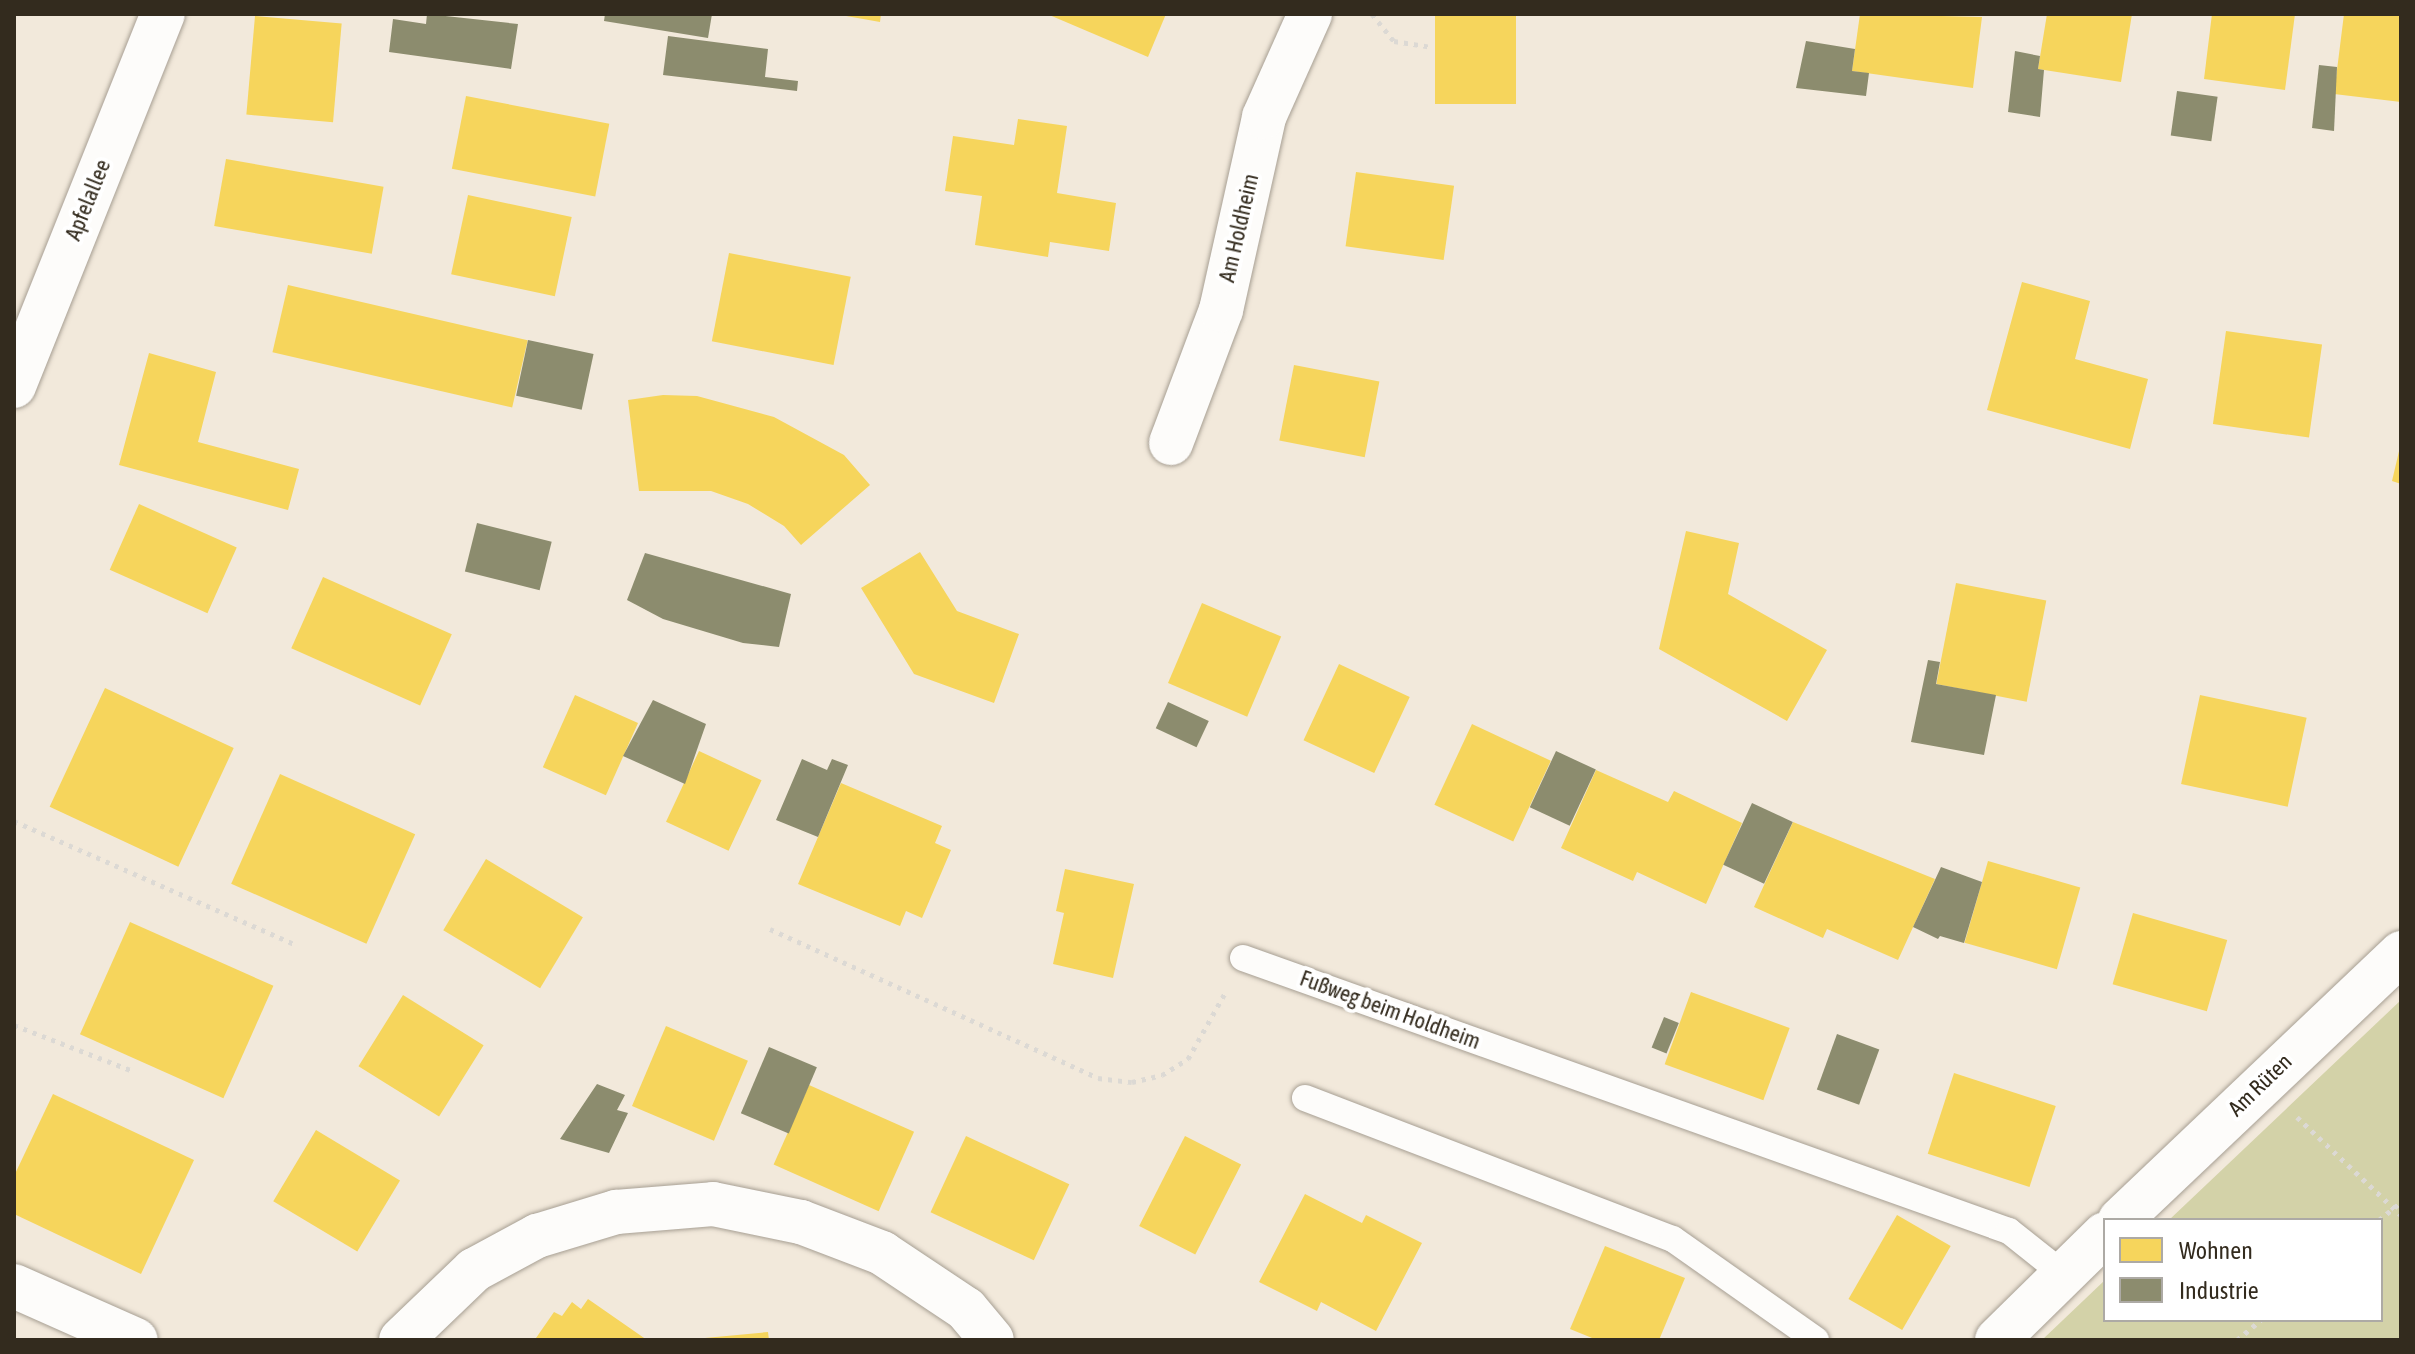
<!DOCTYPE html>
<meta charset="utf-8">
<style>
body{margin:0}
#map{position:relative;width:2415px;height:1354px;overflow:hidden;background:#f2e9db;font-family:"Asap Condensed",sans-serif}
div>[style]{position:absolute}
.forest>*{inset:0;background:#d3d2a8}
.homes>*{inset:0;background:#f6d55c;transform-origin:0 0}
.industry>*{inset:0;background:#8c8c6e;transform-origin:0 0}
.path>*{height:5px;margin-top:-2.5px;transform-origin:0;background:repeating-linear-gradient(90deg,#dcd9d4 0 4px,transparent 0 10px)}
.roads{filter:drop-shadow(0 0 2px #a79f93) drop-shadow(0 0 2px #a79f93)}
.service>*{height:26px;margin:-13px;padding:0 13px;transform-origin:13px;border-radius:13px;background:#fdfcfa}
.minor>*{height:44px;margin:-22px;padding:0 22px;transform-origin:22px;border-radius:22px;background:#fdfcfa}
span{translate:-50% -50%;white-space:nowrap;text-align:center;line-height:1.15;-webkit-text-stroke:8px #fff;paint-order:stroke}
.street-label{font-size:22px;color:#332b1e}
.frame{position:absolute;inset:0;border:16px solid #332b1e;pointer-events:none}
.legend{position:absolute;left:2103px;top:1218px;width:280px;height:104px;box-sizing:border-box;background:#fff;border:2px solid #adaaa5;margin:0;padding:10px 14px;list-style:none;font-size:24px;color:#332b1e}
.legend li{display:flex;align-items:center;gap:16px;height:40px}
.legend b{width:40px;border:2px solid #adaaa5}
</style>
<div id="map">
<div class="forest">
<i style="clip-path:polygon(2401px 1000px,2401px 1340px,2042px 1340px,2105px 1280px,2105px 1320px,2381px 1320px,2381px 1220px,2169px 1220px)"></i>
</div>
<div class="homes">
<i style="clip-path:polygon(835px 14px,881px 14px,880px 22px)"></i>
<i style="clip-path:polygon(1047px 14px,1166px 14px,1148px 57px)"></i>
<i style="left:1435px;top:14px;width:81px;height:90px"></i>
<i style="clip-path:polygon(1860px 14px,1982px 17px,1973px 88px,1852px 71px)"></i>
<i style="clip-path:polygon(2047px 14px,2132px 14px,2121px 82px,2038px 69px)"></i>
<i style="clip-path:polygon(2212px 14px,2295px 14px,2285px 90px,2204px 79px)"></i>
<i style="clip-path:polygon(2344px 14px,2401px 14px,2401px 102px,2334px 94px)"></i>
<i style="left:255px;top:16px;width:87px;height:99px;rotate:5deg"></i>
<i style="left:466px;top:96px;width:146px;height:74px;rotate:11deg"></i>
<i style="clip-path:polygon(1018px 119px,1067px 126px,1057px 193px,1116px 203px,1109px 251px,1050px 242px,1048px 257px,975px 245px,982px 196px,945px 191px,953px 136px,1014px 145px)"></i>
<i style="left:226px;top:159px;width:160px;height:68px;rotate:10deg"></i>
<i style="left:1356px;top:172px;width:99px;height:75px;rotate:8deg"></i>
<i style="left:468px;top:195px;width:106px;height:81px;rotate:12deg"></i>
<i style="left:729px;top:253px;width:124px;height:90px;rotate:11deg"></i>
<i style="clip-path:polygon(2022px 282px,2090px 301px,2075px 359px,2148px 379px,2130px 449px,1987px 410px)"></i>
<i style="left:288px;top:285px;width:246px;height:69px;rotate:13deg"></i>
<i style="left:2226px;top:331px;width:97px;height:94px;rotate:8deg"></i>
<i style="clip-path:polygon(149px 353px,216px 372px,198px 442px,299px 469px,288px 510px,119px 465px)"></i>
<i style="left:1294px;top:365px;width:87px;height:77px;rotate:11deg"></i>
<i style="clip-path:polygon(663px 395px,697px 396px,774px 417px,844px 455px,870px 485px,801px 545px,784px 526px,748px 504px,711px 491px,639px 491px,628px 400px)"></i>
<i style="clip-path:polygon(2400px 447px,2401px 448px,2401px 484px,2392px 481px)"></i>
<i style="left:139px;top:504px;width:107px;height:72px;rotate:24deg"></i>
<i style="clip-path:polygon(1686px 531px,1739px 543px,1728px 594px,1827px 650px,1787px 721px,1659px 649px)"></i>
<i style="clip-path:polygon(920px 552px,957px 611px,1019px 634px,994px 703px,914px 674px,861px 588px)"></i>
<i style="left:323px;top:577px;width:141px;height:78px;rotate:24deg"></i>
<i style="left:1956px;top:583px;width:92px;height:103px;rotate:11deg"></i>
<i style="left:1202px;top:603px;width:86px;height:87px;rotate:23deg"></i>
<i style="left:1339px;top:664px;width:78px;height:84px;rotate:25deg"></i>
<i style="left:105px;top:688px;width:142px;height:131px;rotate:25deg"></i>
<i style="left:575px;top:695px;width:69px;height:79px;rotate:24deg"></i>
<i style="left:2200px;top:695px;width:109px;height:91px;rotate:12deg"></i>
<i style="left:1472px;top:724px;width:87px;height:89px;rotate:25deg"></i>
<i style="left:699px;top:751px;width:69px;height:78px;rotate:25deg"></i>
<i style="clip-path:polygon(1596px 770px,1668px 802px,1674px 791px,1742px 823px,1706px 904px,1637px 872px,1633px 881px,1561px 848px)"></i>
<i style="left:280px;top:774px;width:148px;height:120px;rotate:24deg"></i>
<i style="clip-path:polygon(841px 783px,942px 826px,935px 843px,951px 850px,922px 918px,906px 911px,900px 926px,798px 884px)"></i>
<i style="clip-path:polygon(1793px 822px,1935px 879px,1898px 960px,1827px 929px,1823px 938px,1754px 907px)"></i>
<i style="left:486px;top:859px;width:113px;height:83px;rotate:31deg"></i>
<i style="left:1988px;top:861px;width:96px;height:85px;rotate:16deg"></i>
<i style="clip-path:polygon(1065px 869px,1134px 884px,1113px 978px,1053px 964px,1064px 913px,1056px 911px)"></i>
<i style="left:2133px;top:913px;width:98px;height:74px;rotate:16deg"></i>
<i style="left:130px;top:922px;width:157px;height:123px;rotate:24deg"></i>
<i style="left:1691px;top:992px;width:105px;height:77px;rotate:20deg"></i>
<i style="left:403px;top:995px;width:95px;height:84px;rotate:32deg"></i>
<i style="left:666px;top:1026px;width:89px;height:87px;rotate:23deg"></i>
<i style="left:1954px;top:1073px;width:107px;height:85px;rotate:18deg"></i>
<i style="left:809px;top:1085px;width:115px;height:87px;rotate:24deg"></i>
<i style="clip-path:polygon(53px 1094px,194px 1160px,141px 1274px,14px 1214px,14px 1176px)"></i>
<i style="left:316px;top:1130px;width:98px;height:83px;rotate:31deg"></i>
<i style="left:966px;top:1136px;width:114px;height:84px;rotate:25deg"></i>
<i style="left:1185px;top:1136px;width:63px;height:101px;rotate:27deg"></i>
<i style="clip-path:polygon(1305px 1194px,1362px 1223px,1366px 1215px,1422px 1243px,1376px 1331px,1321px 1302px,1317px 1311px,1259px 1282px)"></i>
<i style="left:1897px;top:1215px;width:62px;height:97px;rotate:30deg"></i>
<i style="clip-path:polygon(1605px 1246px,1685px 1278px,1659px 1340px,1597px 1340px,1570px 1329px)"></i>
<i style="clip-path:polygon(588px 1299px,647px 1340px,536px 1338px,554px 1312px,562px 1316px,572px 1302px,581px 1309px)"></i>
<i style="clip-path:polygon(768px 1332px,769px 1340px,705px 1340px,705px 1338px)"></i>
</div>
<div class="industry">
<i style="clip-path:polygon(427px 14px,518px 24px,511px 69px,389px 52px,393px 19px,426px 24px)"></i>
<i style="clip-path:polygon(605px 14px,712px 14px,708px 38px,604px 21px)"></i>
<i style="clip-path:polygon(668px 36px,768px 49px,765px 77px,798px 81px,797px 91px,663px 75px)"></i>
<i style="clip-path:polygon(1806px 41px,1855px 49px,1852px 71px,1869px 73px,1866px 96px,1796px 88px)"></i>
<i style="clip-path:polygon(2015px 51px,2040px 56px,2038px 69px,2044px 70px,2040px 117px,2008px 112px)"></i>
<i style="clip-path:polygon(2319px 65px,2337px 67px,2334px 131px,2312px 128px)"></i>
<i style="left:2177px;top:91px;width:41px;height:45px;rotate:8deg"></i>
<i style="left:528px;top:340px;width:67px;height:57px;rotate:12deg"></i>
<i style="left:477px;top:523px;width:77px;height:50px;rotate:14deg"></i>
<i style="clip-path:polygon(645px 553px,791px 594px,779px 647px,743px 643px,663px 619px,627px 600px)"></i>
<i style="clip-path:polygon(1928px 660px,1940px 662px,1936px 684px,1996px 695px,1984px 755px,1911px 742px)"></i>
<i style="clip-path:polygon(653px 700px,706px 724px,685px 784px,623px 756px)"></i>
<i style="left:1168px;top:702px;width:45px;height:29px;rotate:25deg"></i>
<i style="left:1556px;top:751px;width:44px;height:62px;rotate:25deg"></i>
<i style="clip-path:polygon(802px 759px,827px 770px,832px 759px,848px 765px,818px 837px,776px 820px)"></i>
<i style="left:1752px;top:803px;width:45px;height:68px;rotate:25deg"></i>
<i style="clip-path:polygon(1941px 867px,1982px 882px,1964px 943px,1940px 936px,1938px 939px,1913px 927px)"></i>
<i style="left:1664px;top:1017px;width:16px;height:33px;rotate:22deg"></i>
<i style="left:1837px;top:1034px;width:45px;height:59px;rotate:20deg"></i>
<i style="left:769px;top:1047px;width:52px;height:72px;rotate:23deg"></i>
<i style="clip-path:polygon(597px 1084px,625px 1095px,617px 1110px,628px 1113px,609px 1153px,560px 1139px)"></i>
</div>
<div class="path">
<i style="left:1372px;top:14px;width:35px;rotate:51deg"></i>
<i style="left:1394px;top:41px;width:36px;rotate:9deg"></i>
<i style="left:14px;top:821px;width:309px;rotate:23.7deg"></i>
<i style="left:770px;top:929px;width:360px;rotate:24.4deg"></i>
<i style="left:1098px;top:1078px;width:34px;rotate:7deg"></i>
<i style="left:1132px;top:1082px;width:31px;rotate:-13deg"></i>
<i style="left:1162px;top:1075px;width:31px;rotate:-32deg"></i>
<i style="left:1188px;top:1059px;width:76px;rotate:-60.7deg"></i>
<i style="left:14px;top:1025px;width:128px;rotate:21.1deg"></i>
<i style="left:2297px;top:1117px;width:143px;rotate:43.3deg"></i>
<i style="left:2379px;top:1220px;width:28px;rotate:-39deg"></i>
<i style="left:2237px;top:1340px;width:31px;rotate:-40deg"></i>
</div>
<div class="roads">
<div class="service">
<i style="left:1243px;top:958px;width:813px;rotate:19.62deg"></i>
<i style="left:2009px;top:1231px;width:69px;rotate:38.5deg"></i>
<i style="left:1305px;top:1098px;width:394px;rotate:21deg"></i>
<i style="left:1673px;top:1239px;width:175px;rotate:35.2deg"></i>
</div>
<div class="minor">
<i style="left:14px;top:386px;width:401px;rotate:-68.2deg"></i>
<i style="left:1171px;top:443px;width:142px;rotate:-69.4deg"></i>
<i style="left:1221px;top:310px;width:198px;rotate:-77.4deg"></i>
<i style="left:1264px;top:117px;width:113px;rotate:-65.9deg"></i>
<i style="left:2120px;top:1220px;width:388px;rotate:-43.5deg"></i>
<i style="left:14px;top:1286px;width:133px;rotate:23.9deg"></i>
<i style="left:401px;top:1340px;width:101px;rotate:-43.8deg"></i>
<i style="left:474px;top:1270px;width:72px;rotate:-28.4deg"></i>
<i style="left:537px;top:1236px;width:83px;rotate:-16.9deg"></i>
<i style="left:616px;top:1212px;width:97px;rotate:-4.7deg"></i>
<i style="left:713px;top:1204px;width:90px;rotate:11.6deg"></i>
<i style="left:801px;top:1222px;width:87px;rotate:20.9deg"></i>
<i style="left:882px;top:1253px;width:101px;rotate:33.7deg"></i>
<i style="left:966px;top:1309px;width:40px;rotate:50deg"></i>
<i style="left:1997px;top:1340px;width:151px;rotate:-44.5deg"></i>
</div>
</div>
<div class="street-label">
<span style="left:88px;top:200px;rotate:-68deg">Apfelallee</span>
<span style="left:1239px;top:228px;rotate:-77deg">Am Holdheim</span>
<span style="left:1390px;top:1010px;rotate:20deg">Fußweg beim Holdheim</span>
<span style="left:2260px;top:1085px;rotate:-44deg">Am Rüten</span>
</div>
<div class="frame"></div>
<ul class="legend">
<li><b style="height:22px;background:#f6d55c"></b>Wohnen</li>
<li><b style="height:22px;background:#8c8c6e"></b>Industrie</li>
</ul>
</div>
